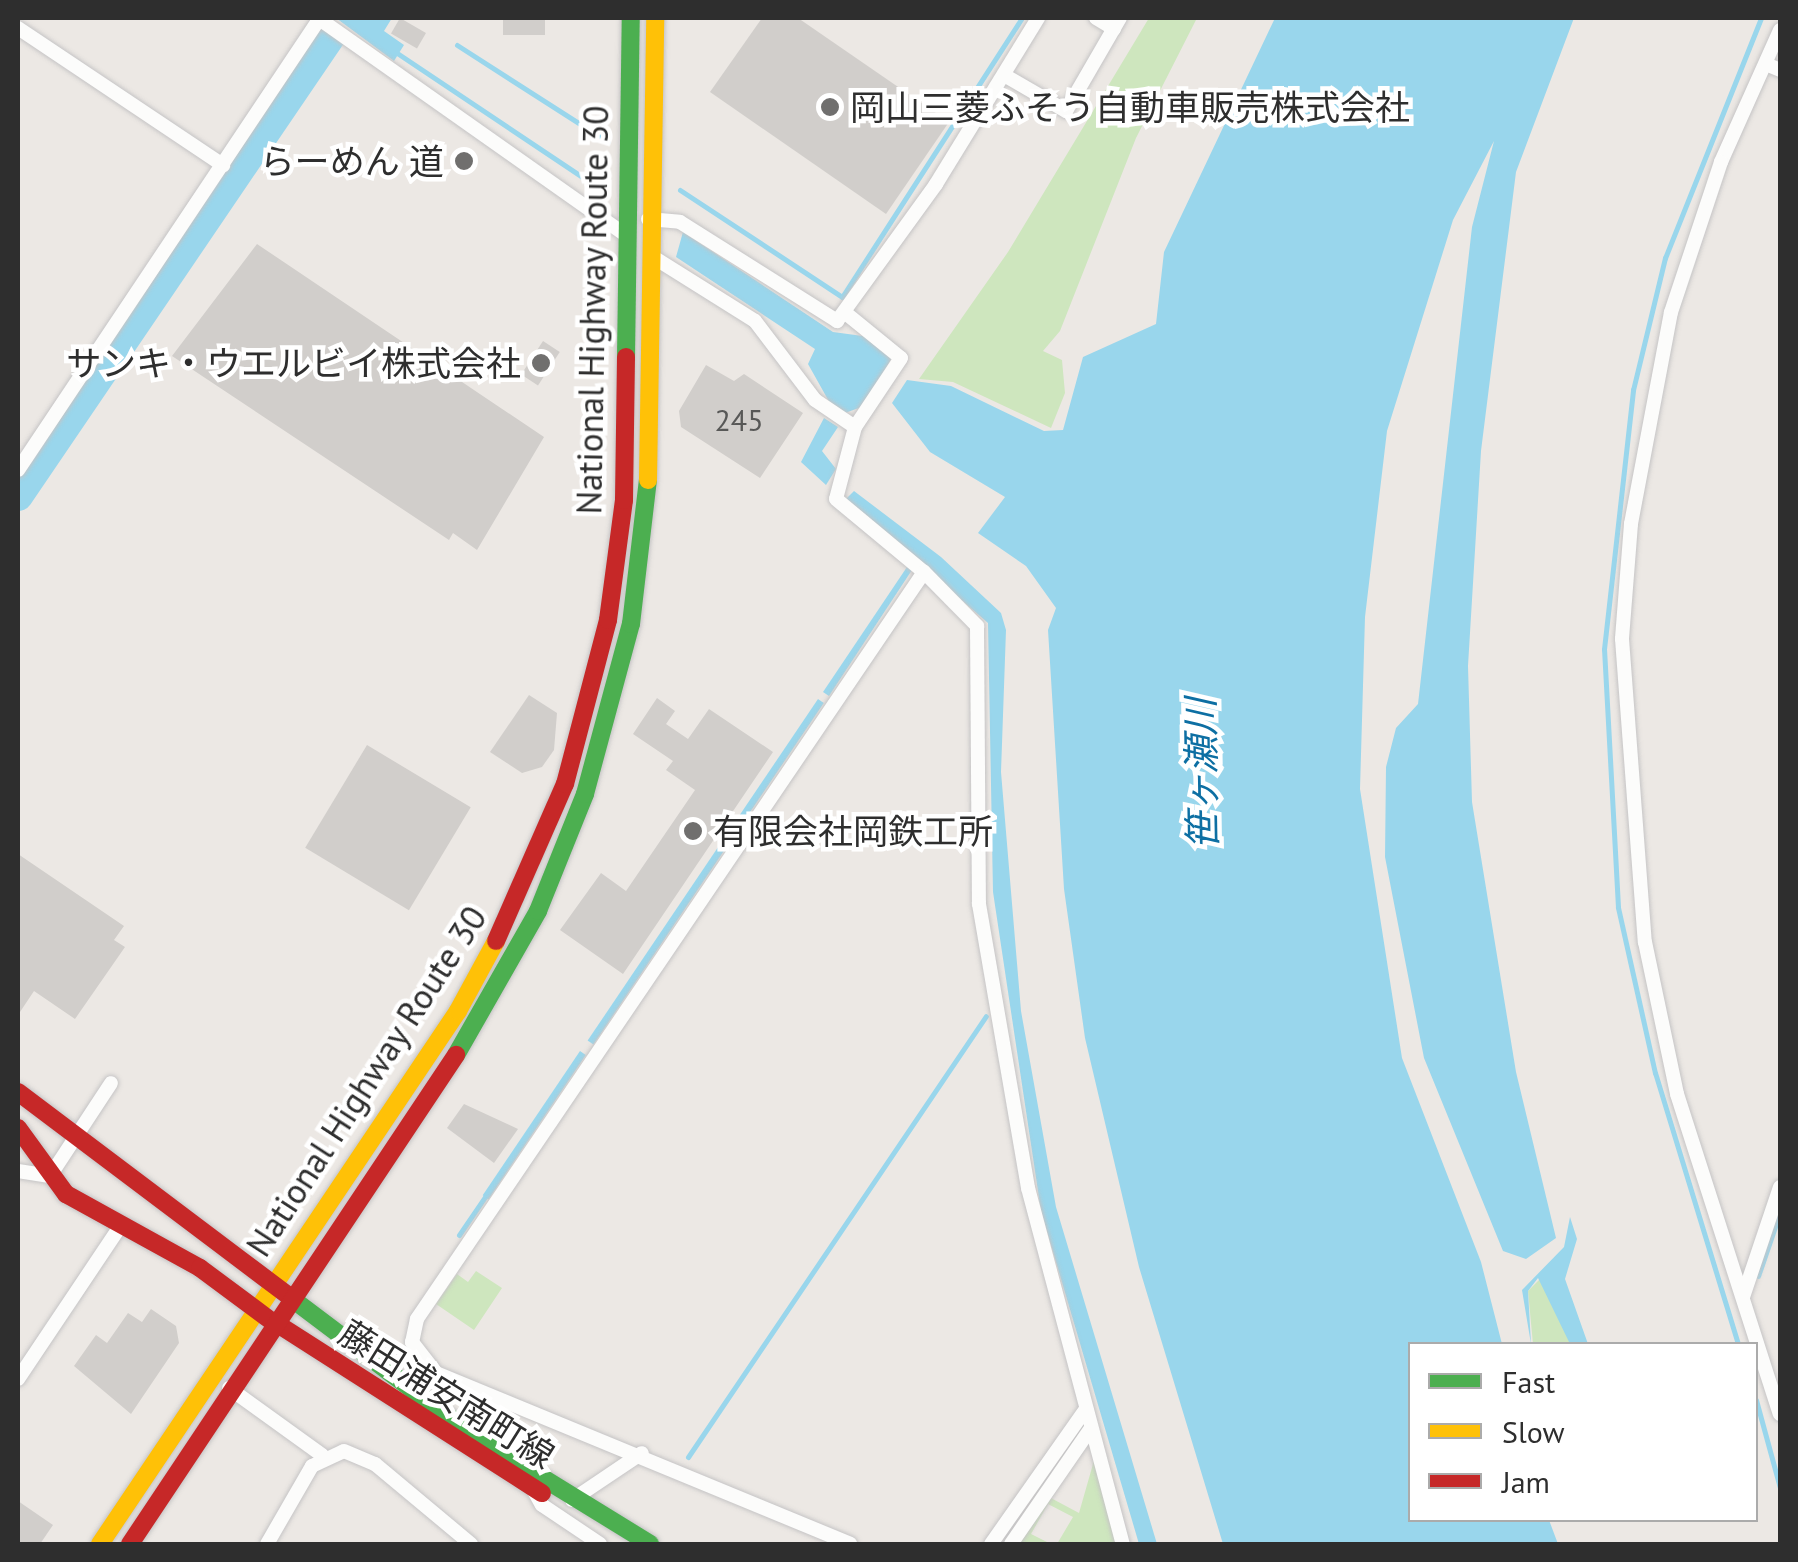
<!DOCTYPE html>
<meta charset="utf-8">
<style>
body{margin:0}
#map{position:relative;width:1798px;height:1562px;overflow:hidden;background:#ece8e4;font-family:"PT Sans","Noto Sans JP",sans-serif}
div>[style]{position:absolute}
.green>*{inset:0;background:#cee6be}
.water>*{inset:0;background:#99d6ec;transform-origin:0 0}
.stream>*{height:5px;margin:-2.5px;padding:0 2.5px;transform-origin:2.5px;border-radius:2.5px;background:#99d6ec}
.river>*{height:30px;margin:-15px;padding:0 15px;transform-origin:15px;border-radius:15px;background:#99d6ec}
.building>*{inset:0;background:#d1cecb;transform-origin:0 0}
.roads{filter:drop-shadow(0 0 2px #c5c4c5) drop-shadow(0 0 2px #c5c4c5)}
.street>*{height:14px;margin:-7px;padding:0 7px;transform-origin:7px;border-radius:7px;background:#fcfcfb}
.fast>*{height:18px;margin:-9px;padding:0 9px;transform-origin:9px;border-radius:9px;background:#4caf50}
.slow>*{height:18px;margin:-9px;padding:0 9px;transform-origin:9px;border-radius:9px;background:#ffc107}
.jam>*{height:18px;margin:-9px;padding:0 9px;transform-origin:9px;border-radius:9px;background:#c62828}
.dots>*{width:28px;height:28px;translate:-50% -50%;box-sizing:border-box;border:5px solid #fff;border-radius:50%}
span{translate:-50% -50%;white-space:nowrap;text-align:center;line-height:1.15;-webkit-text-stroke:9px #fff;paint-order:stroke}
.number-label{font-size:30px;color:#585857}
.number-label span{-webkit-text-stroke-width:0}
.poi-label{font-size:35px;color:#2e2e2e}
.left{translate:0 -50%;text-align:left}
.right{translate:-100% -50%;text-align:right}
.street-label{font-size:35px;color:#2e2e2e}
.water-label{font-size:38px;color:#0d6fa3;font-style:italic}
.frame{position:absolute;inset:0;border:20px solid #2e2e2e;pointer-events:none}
.legend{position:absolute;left:1408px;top:1342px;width:350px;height:180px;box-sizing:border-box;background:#fff;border:2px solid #ababab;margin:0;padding:12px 18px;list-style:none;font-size:30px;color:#2e2e2e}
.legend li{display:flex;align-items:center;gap:20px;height:50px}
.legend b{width:50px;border:2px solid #ababab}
</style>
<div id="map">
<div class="green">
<i style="clip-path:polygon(1149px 18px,1197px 18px,1136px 138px,1060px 331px,1043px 351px,1062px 360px,1065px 393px,1051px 428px,953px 382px,919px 379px,1008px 252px)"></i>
<i style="clip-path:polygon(476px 1271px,502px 1288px,474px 1330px,436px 1304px,457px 1274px,468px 1282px)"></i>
<i style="clip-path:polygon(1541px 1278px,1564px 1318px,1570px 1344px,1533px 1344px,1528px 1291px)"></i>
<i style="clip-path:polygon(1095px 1457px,1118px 1544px,1057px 1544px,1073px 1517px,1048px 1504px,1031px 1534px,1051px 1544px,1017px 1544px,1049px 1497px,1079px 1513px)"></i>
</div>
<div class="water">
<i style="clip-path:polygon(336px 18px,392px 18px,384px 31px,404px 45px,394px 61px)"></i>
<i style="clip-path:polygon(1275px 18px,1574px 18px,1516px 172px,1481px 451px,1468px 666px,1472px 802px,1516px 1072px,1556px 1238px,1526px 1259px,1503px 1251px,1424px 1058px,1385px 857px,1386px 767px,1396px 728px,1418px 704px,1472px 227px,1494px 141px,1453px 220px,1387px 431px,1365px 617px,1360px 789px,1402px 1058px,1481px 1262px,1502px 1344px,1410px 1344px,1410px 1520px,1549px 1520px,1558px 1544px,1223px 1544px,1139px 1267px,1085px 1038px,1064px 889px,1048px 630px,1056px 608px,1026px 566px,978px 533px,1005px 497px,930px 452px,892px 403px,907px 380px,951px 386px,1044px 431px,1063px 430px,1083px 357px,1156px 324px,1164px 252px)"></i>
<i style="clip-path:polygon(683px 232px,833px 332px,870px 337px,892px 357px,867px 405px,845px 413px,831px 405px,808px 364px,815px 349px,676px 257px)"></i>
<i style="clip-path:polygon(824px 418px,838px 427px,822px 451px,836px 469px,826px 485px,801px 462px)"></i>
<i style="clip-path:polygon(854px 491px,941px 557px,1001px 613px,1006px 630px,1001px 772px,1021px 1011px,1056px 1207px,1157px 1544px,1139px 1544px,1041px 1211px,993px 892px,988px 623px,846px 499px)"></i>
<i style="clip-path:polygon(907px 567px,912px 570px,829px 696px,823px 692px)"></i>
<i style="left:818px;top:699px;width:7px;height:412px;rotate:34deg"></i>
<i style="left:580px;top:1051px;width:7px;height:174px;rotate:34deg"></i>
<i style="clip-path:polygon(1570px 1217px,1577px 1239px,1565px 1279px,1588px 1344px,1570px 1344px,1538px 1278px,1528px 1291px,1531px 1344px,1522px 1290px,1564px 1247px)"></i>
</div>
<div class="stream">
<i style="left:457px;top:45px;width:179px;rotate:32.7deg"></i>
<i style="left:397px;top:53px;width:225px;rotate:33.8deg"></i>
<i style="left:315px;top:55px;width:23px;rotate:-23deg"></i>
<i style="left:591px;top:131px;width:27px;rotate:-54deg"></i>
<i style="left:680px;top:190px;width:194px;rotate:33.4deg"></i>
<i style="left:842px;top:297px;width:332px;rotate:-57.2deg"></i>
<i style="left:459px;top:1235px;width:50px;rotate:-55.7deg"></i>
<i style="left:1758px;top:1276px;width:68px;rotate:-71deg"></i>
<i style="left:1738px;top:1344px;width:283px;rotate:-107deg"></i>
<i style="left:1655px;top:1073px;width:170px;rotate:-102.6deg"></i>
<i style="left:1618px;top:907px;width:258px;rotate:-93.1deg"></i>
<i style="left:1604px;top:649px;width:261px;rotate:-83.6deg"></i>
<i style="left:1633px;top:390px;width:136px;rotate:-76.4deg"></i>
<i style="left:1665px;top:258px;width:258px;rotate:-68.2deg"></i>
<i style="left:1756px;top:1400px;width:91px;rotate:74.7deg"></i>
<i style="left:688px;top:1457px;width:532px;rotate:-55.95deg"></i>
</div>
<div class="river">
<i style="left:18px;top:496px;width:555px;rotate:-55.79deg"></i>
</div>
<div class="building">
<i style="left:400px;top:18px;width:30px;height:18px;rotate:30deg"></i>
<i style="left:503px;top:18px;width:42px;height:17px"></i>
<i style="clip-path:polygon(762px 18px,798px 18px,949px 122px,886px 214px,710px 92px)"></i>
<i style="clip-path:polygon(257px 244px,544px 437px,477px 550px,453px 533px,449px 540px,172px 356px)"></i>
<i style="left:543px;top:341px;width:20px;height:40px;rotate:33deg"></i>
<i style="clip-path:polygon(706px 365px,734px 381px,744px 374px,803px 413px,760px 478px,681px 427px,679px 411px)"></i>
<i style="clip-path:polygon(529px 695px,557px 713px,554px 750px,542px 767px,522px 773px,490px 752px)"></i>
<i style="clip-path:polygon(657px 698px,675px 711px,666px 724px,688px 739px,709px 709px,773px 752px,623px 974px,560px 930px,601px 873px,626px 891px,695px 790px,666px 770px,673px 761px,633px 734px)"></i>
<i style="left:367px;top:745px;width:121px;height:120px;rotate:31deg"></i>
<i style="clip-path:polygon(18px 854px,124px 926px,114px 940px,125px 947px,75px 1019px,34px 991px,18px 1015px)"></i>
<i style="clip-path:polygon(464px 1104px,518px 1129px,494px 1163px,447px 1128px)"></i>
<i style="clip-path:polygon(151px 1309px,176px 1326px,179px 1343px,131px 1414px,74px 1366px,96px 1335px,107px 1343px,128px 1313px,142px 1322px)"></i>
<i style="clip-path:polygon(18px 1501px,53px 1525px,40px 1544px,18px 1544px)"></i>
</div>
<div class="roads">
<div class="street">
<i style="left:318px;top:18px;width:380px;rotate:35.2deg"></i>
<i style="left:1096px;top:18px;width:21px;rotate:31deg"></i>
<i style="left:18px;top:28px;width:247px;rotate:33.8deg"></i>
<i style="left:1780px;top:30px;width:145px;rotate:114.1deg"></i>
<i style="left:1721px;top:162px;width:158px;rotate:108.4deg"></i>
<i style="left:1671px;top:312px;width:216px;rotate:100.7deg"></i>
<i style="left:1631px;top:524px;width:115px;rotate:94.5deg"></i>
<i style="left:1622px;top:639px;width:304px;rotate:85.7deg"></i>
<i style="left:1645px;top:942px;width:155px;rotate:78.1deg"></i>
<i style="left:1677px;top:1094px;width:336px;rotate:72.2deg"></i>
<i style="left:1766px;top:64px;width:15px;rotate:23deg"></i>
<i style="left:1004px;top:75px;width:72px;rotate:30.1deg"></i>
<i style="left:1066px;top:111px;width:108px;rotate:-59.9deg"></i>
<i style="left:648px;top:219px;width:32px;rotate:5deg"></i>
<i style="left:680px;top:222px;width:186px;rotate:32.2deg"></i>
<i style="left:837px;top:321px;width:169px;rotate:-54.1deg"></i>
<i style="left:936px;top:184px;width:195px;rotate:-58.4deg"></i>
<i style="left:653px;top:257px;width:120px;rotate:32.1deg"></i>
<i style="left:755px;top:321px;width:99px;rotate:52.8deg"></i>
<i style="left:815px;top:400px;width:48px;rotate:34deg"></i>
<i style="left:848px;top:315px;width:68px;rotate:39.1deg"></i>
<i style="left:901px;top:358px;width:83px;rotate:123.7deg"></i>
<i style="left:855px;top:427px;width:74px;rotate:104.8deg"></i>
<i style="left:836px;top:499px;width:114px;rotate:39.7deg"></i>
<i style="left:924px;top:572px;width:903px;rotate:124.17deg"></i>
<i style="left:417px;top:1319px;width:24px;rotate:102deg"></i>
<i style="left:412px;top:1342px;width:39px;rotate:52deg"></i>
<i style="left:436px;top:1373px;width:448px;rotate:22.4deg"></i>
<i style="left:18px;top:470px;width:544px;rotate:-56.25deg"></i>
<i style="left:924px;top:572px;width:76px;rotate:45.5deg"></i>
<i style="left:977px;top:626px;width:278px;rotate:89.6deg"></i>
<i style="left:979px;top:904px;width:288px;rotate:80.2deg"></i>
<i style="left:1028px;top:1188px;width:368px;rotate:75.1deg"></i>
<i style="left:18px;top:1171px;width:32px;rotate:9deg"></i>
<i style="left:50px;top:1176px;width:111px;rotate:-56.7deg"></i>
<i style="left:1743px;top:1297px;width:116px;rotate:-71.4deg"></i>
<i style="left:18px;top:1379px;width:185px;rotate:-56.2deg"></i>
<i style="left:229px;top:1388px;width:115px;rotate:35.8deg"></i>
<i style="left:533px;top:1489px;width:18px;rotate:61deg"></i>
<i style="left:542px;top:1505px;width:70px;rotate:33.9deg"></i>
<i style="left:572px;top:1500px;width:84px;rotate:-33.9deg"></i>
<i style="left:267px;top:1544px;width:90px;rotate:-60deg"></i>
<i style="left:312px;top:1466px;width:35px;rotate:-25deg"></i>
<i style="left:344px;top:1451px;width:34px;rotate:23deg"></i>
<i style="left:375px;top:1464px;width:125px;rotate:39.8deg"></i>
<i style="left:991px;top:1544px;width:165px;rotate:-54.9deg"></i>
<i style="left:1011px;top:1544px;width:141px;rotate:-55.4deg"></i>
</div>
<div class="fast">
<i style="left:626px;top:357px;width:339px;rotate:-89.2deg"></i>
<i style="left:456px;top:1055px;width:166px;rotate:-60.3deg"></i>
<i style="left:538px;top:911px;width:126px;rotate:-68.1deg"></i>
<i style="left:585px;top:794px;width:176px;rotate:-74.9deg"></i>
<i style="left:631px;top:624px;width:145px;rotate:-83.3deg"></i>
<i style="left:295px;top:1301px;width:223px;rotate:37deg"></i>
<i style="left:473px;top:1435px;width:208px;rotate:31.6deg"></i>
</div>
<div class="slow">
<i style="left:648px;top:480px;width:462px;rotate:-89.1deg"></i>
<i style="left:100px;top:1544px;width:642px;rotate:-56.11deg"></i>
<i style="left:458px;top:1011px;width:80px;rotate:-61.5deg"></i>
</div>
<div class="jam">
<i style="left:496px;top:941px;width:171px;rotate:-66.3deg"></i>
<i style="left:565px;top:784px;width:170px;rotate:-75.3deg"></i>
<i style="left:608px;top:620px;width:121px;rotate:-82.4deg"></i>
<i style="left:624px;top:500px;width:143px;rotate:-89.2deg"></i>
<i style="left:18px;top:1092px;width:337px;rotate:37deg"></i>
<i style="left:18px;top:1128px;width:82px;rotate:54deg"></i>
<i style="left:66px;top:1194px;width:153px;rotate:28.9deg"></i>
<i style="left:200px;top:1268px;width:87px;rotate:36.6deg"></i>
<i style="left:279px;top:1325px;width:312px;rotate:32.6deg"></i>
<i style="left:130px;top:1544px;width:588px;rotate:-56.31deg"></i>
</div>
</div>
<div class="dots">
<i style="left:830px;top:107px;background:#706f6e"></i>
<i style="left:464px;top:161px;background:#706f6e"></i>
<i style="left:541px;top:363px;background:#706f6e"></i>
<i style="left:693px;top:831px;background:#706f6e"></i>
</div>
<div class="number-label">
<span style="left:739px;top:420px">245</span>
</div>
<div class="poi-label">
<span class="left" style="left:850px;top:107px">岡山三菱ふそう自動車販売株式会社</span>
<span class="right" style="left:444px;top:161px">らーめん 道</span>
<span class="right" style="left:521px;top:363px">サンキ・ウエルビイ株式会社</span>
<span class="left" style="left:713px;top:831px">有限会社岡鉄工所</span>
</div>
<div class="street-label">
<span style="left:592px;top:310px;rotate:-89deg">National Highway Route 30</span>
<span style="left:366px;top:1081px;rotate:-57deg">National Highway Route 30</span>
<span style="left:447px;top:1394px;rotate:32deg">藤田浦安南町線</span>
</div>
<div class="water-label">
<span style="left:1201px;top:774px;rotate:-91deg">笹ヶ瀬川</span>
</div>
<div class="frame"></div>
<ul class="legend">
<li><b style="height:12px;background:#4caf50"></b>Fast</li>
<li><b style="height:12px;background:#ffc107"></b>Slow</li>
<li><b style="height:12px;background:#c62828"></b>Jam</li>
</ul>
</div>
